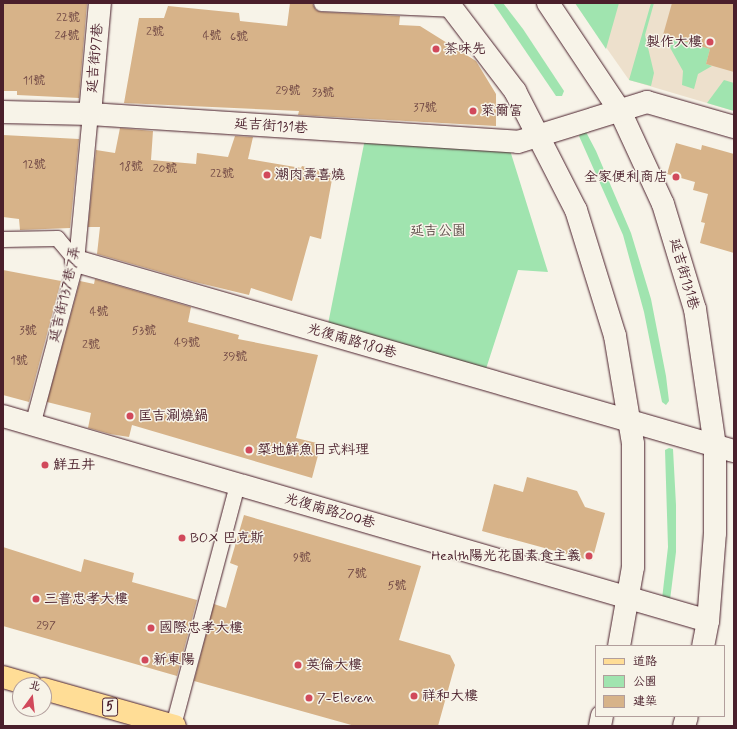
<!DOCTYPE html>
<meta charset="utf-8">
<style>
body{margin:0}
#map{position:relative;width:737px;height:729px;overflow:hidden;background:#f7f3e8;font-family:Mynerve,"LXGW WenKai TC",sans-serif}
div>[style]{position:absolute}
.built>*{inset:0;background:#ede0cc}
.green>*{inset:0;background:#a0e4af}
.building>*{inset:0;background:#d7b389}
.roads{filter:drop-shadow(0 0 1px #4a1f2b) drop-shadow(0 0 1px #4a1f2b)}
.service>*{height:15px;margin:-7.5px;padding:0 7.5px;transform-origin:7.5px;border-radius:7.5px;background:#f7f3e8}
.minor>*{height:22px;margin:-11px;padding:0 11px;transform-origin:11px;border-radius:11px;background:#f7f3e8}
.primary>*{height:22px;margin:-11px;padding:0 11px;transform-origin:11px;border-radius:11px;background:#ffdd96}
.dots>*{width:11px;height:11px;translate:-50% -50%;box-sizing:border-box;border:2px solid #f7f3e8;border-radius:50%}
span{translate:-50% -50%;white-space:nowrap;text-align:center;line-height:1.15;-webkit-text-stroke:3px #f7f3e8;paint-order:stroke}
.number-label{font-size:12px;color:#6d4442}
.number-label span{-webkit-text-stroke-width:0}
.shield-label span{padding:1px 3px;background:#f7f3e8;border:1px solid;border-radius:3px;-webkit-text-stroke-width:0}
.shield-label{font-size:13px;color:#4a1f2b;font-weight:700}
.poi-label{font-size:14px;color:#4a1f2b}
.right{translate:-100% -50%;text-align:right}
.left{translate:0 -50%;text-align:left}
.street-label{font-size:14px;color:#4a1f2b}
.park-label{font-size:14px;color:#60504c}
.frame{position:absolute;inset:0;border:4px solid #4a1f2b;pointer-events:none}
.legend{position:absolute;left:595px;top:645px;width:130px;height:72px;box-sizing:border-box;background:#f7f3e8;border:1px solid #b29e9c;margin:0;padding:5px 7px;list-style:none;font-size:12px;color:#4a1f2b}
.legend li{display:flex;align-items:center;gap:8px;height:20px}
.legend b{width:20px;border:1px solid #b29e9c}
.north{position:absolute;left:12px;top:677px;width:40px;height:40px;box-sizing:border-box;background:#f7f3e8;border:1px solid #b29e9c;border-radius:50%;rotate:15deg;font-size:11px;font-weight:700;line-height:16px;text-align:center;color:#4a1f2b}
.north::after{content:'';display:block;margin:auto;width:14px;height:18px;background:#d1495b;clip-path:polygon(50% 0,100% 100%,50% 72%,0 100%)}
</style>
<div id="map">
<div class="built">
<i style="clip-path:polygon(575px 3px,734px 3px,734px 111px,629px 80px)"></i>
</div>
<div class="green">
<i style="clip-path:polygon(493px 3px,503px 3px,523px 29px,564px 91px,562px 96px,556px 96px)"></i>
<i style="clip-path:polygon(575px 3px,619px 3px,606px 49px)"></i>
<i style="clip-path:polygon(651px 3px,654px 3px,645px 35px,654px 73px,651px 86px,629px 80px)"></i>
<i style="clip-path:polygon(663px 35px,710px 49px,706px 64px,712px 66px,698px 74px,694px 89px,682px 85px,683px 71px)"></i>
<i style="clip-path:polygon(724px 80px,734px 83px,734px 111px,707px 103px)"></i>
<i style="clip-path:polygon(581px 132px,586px 132px,596px 151px,631px 233px,651px 299px,666px 376px,669px 401px,666px 405px,662px 402px,644px 312px,623px 235px,579px 136px)"></i>
<i style="clip-path:polygon(365px 139px,509px 147px,548px 272px,518px 270px,484px 375px,327px 329px)"></i>
<i style="clip-path:polygon(669px 448px,673px 449px,676px 505px,676px 552px,670px 600px,662px 599px,668px 547px,665px 450px)"></i>
</div>
<div class="building">
<i style="clip-path:polygon(3px 3px,87px 3px,79px 98px,17px 95px,17px 91px,3px 91px)"></i>
<i style="clip-path:polygon(290px 3px,312px 3px,316px 10px,321px 12px,400px 16px,399px 25px,420px 26px,476px 61px,496px 94px,496px 126px,298px 115px,299px 111px,124px 103px,139px 18px,164px 18px,168px 6px,239px 13px,240px 21px,287px 26px)"></i>
<i style="clip-path:polygon(672px 3px,734px 3px,734px 72px,706px 64px,710px 49px,663px 35px)"></i>
<i style="clip-path:polygon(120px 128px,153px 131px,151px 160px,196px 164px,197px 153px,228px 157px,235px 136px,253px 137px,248px 159px,301px 168px,302px 166px,333px 174px,321px 239px,310px 236px,292px 301px,251px 288px,249px 295px,195px 282px,97px 254px,100px 227px,88px 227px,96px 150px,115px 153px)"></i>
<i style="clip-path:polygon(3px 135px,79px 139px,70px 228px,20px 230px,19px 219px,3px 217px)"></i>
<i style="clip-path:polygon(676px 143px,701px 150px,702px 145px,734px 154px,734px 253px,700px 243px,705px 223px,701px 222px,708px 194px,693px 190px,695px 182px,667px 174px)"></i>
<i style="clip-path:polygon(3px 270px,61px 281px,29px 402px,3px 395px)"></i>
<i style="clip-path:polygon(95px 279px,191px 307px,188px 322px,239px 335px,238px 339px,318px 355px,296px 438px,321px 444px,312px 478px,132px 425px,129px 437px,110px 434px,88px 428px,91px 413px,47px 402px,80px 281px,94px 284px)"></i>
<i style="clip-path:polygon(527px 477px,577px 491px,585px 507px,605px 513px,592px 561px,482px 531px,494px 484px,523px 492px)"></i>
<i style="clip-path:polygon(244px 515px,421px 566px,399px 640px,450px 655px,455px 665px,438px 726px,355px 726px,194px 681px,214px 604px,226px 608px,238px 566px,230px 563px)"></i>
<i style="clip-path:polygon(3px 547px,81px 572px,84px 559px,134px 573px,132px 582px,197px 600px,177px 676px,3px 626px)"></i>
</div>
<div class="roads">
<div class="service">
<i style="left:321px;top:3px;width:133px;rotate:2.6deg"></i>
<i style="left:3px;top:239px;width:54px;rotate:-1.1deg"></i>
<i style="left:57px;top:238px;width:30px;rotate:50deg"></i>
<i style="left:32px;top:425px;width:170px;rotate:-75deg"></i>
<i style="left:76px;top:261px;width:148px;rotate:-84.6deg"></i>
<i style="left:173px;top:725px;width:249px;rotate:-75.1deg"></i>
</div>
<div class="minor">
<i style="left:448px;top:3px;width:111px;rotate:52.7deg"></i>
<i style="left:515px;top:91px;width:134px;rotate:62.9deg"></i>
<i style="left:576px;top:210px;width:132px;rotate:72.8deg"></i>
<i style="left:615px;top:336px;width:109px;rotate:80.5deg"></i>
<i style="left:633px;top:444px;width:123px;rotate:90deg"></i>
<i style="left:633px;top:567px;width:80px;rotate:100deg"></i>
<i style="left:548px;top:3px;width:130px;rotate:56.3deg"></i>
<i style="left:620px;top:111px;width:102px;rotate:65.2deg"></i>
<i style="left:663px;top:204px;width:110px;rotate:73.1deg"></i>
<i style="left:695px;top:309px;width:138px;rotate:81.7deg"></i>
<i style="left:715px;top:446px;width:87px;rotate:90deg"></i>
<i style="left:715px;top:533px;width:88px;rotate:94.5deg"></i>
<i style="left:708px;top:621px;width:25px;rotate:101deg"></i>
<i style="left:3px;top:112px;width:87px;rotate:1.3deg"></i>
<i style="left:90px;top:114px;width:429px;rotate:3.7deg"></i>
<i style="left:518px;top:142px;width:135px;rotate:-17.2deg"></i>
<i style="left:647px;top:102px;width:91px;rotate:16deg"></i>
<i style="left:90px;top:114px;width:111px;rotate:-84.9deg"></i>
<i style="left:76px;top:261px;width:685px;rotate:16.11deg"></i>
<i style="left:3px;top:416px;width:734px;rotate:16.21deg"></i>
<i style="left:600px;top:726px;width:10px;rotate:-79deg"></i>
<i style="left:684px;top:726px;width:10px;rotate:-73deg"></i>
</div>
<div class="primary">
<i style="left:3px;top:677px;width:29px;rotate:16deg"></i>
<i style="left:44px;top:689px;width:136px;rotate:15.8deg"></i>
</div>
</div>
<div class="dots">
<i style="left:710px;top:42px;background:#d1495b"></i>
<i style="left:436px;top:49px;background:#d1495b"></i>
<i style="left:473px;top:111px;background:#d1495b"></i>
<i style="left:267px;top:175px;background:#d1495b"></i>
<i style="left:676px;top:177px;background:#d1495b"></i>
<i style="left:130px;top:416px;background:#d1495b"></i>
<i style="left:249px;top:450px;background:#d1495b"></i>
<i style="left:45px;top:465px;background:#d1495b"></i>
<i style="left:182px;top:538px;background:#d1495b"></i>
<i style="left:589px;top:556px;background:#d1495b"></i>
<i style="left:36px;top:599px;background:#d1495b"></i>
<i style="left:151px;top:628px;background:#d1495b"></i>
<i style="left:145px;top:660px;background:#d1495b"></i>
<i style="left:298px;top:665px;background:#d1495b"></i>
<i style="left:414px;top:696px;background:#d1495b"></i>
<i style="left:309px;top:698px;background:#d1495b"></i>
</div>
<div class="number-label">
<span style="left:68px;top:19px">22號</span>
<span style="left:155px;top:33px">2號</span>
<span style="left:67px;top:37px">24號</span>
<span style="left:212px;top:37px">4號</span>
<span style="left:239px;top:38px">6號</span>
<span style="left:34px;top:82px">11號</span>
<span style="left:288px;top:92px">29號</span>
<span style="left:323px;top:94px">33號</span>
<span style="left:425px;top:109px">37號</span>
<span style="left:34px;top:166px">12號</span>
<span style="left:131px;top:168px">18號</span>
<span style="left:165px;top:170px">20號</span>
<span style="left:222px;top:175px">22號</span>
<span style="left:99px;top:313px">4號</span>
<span style="left:28px;top:332px">3號</span>
<span style="left:144px;top:332px">53號</span>
<span style="left:187px;top:344px">49號</span>
<span style="left:91px;top:346px">2號</span>
<span style="left:235px;top:358px">39號</span>
<span style="left:19px;top:362px">1號</span>
<span style="left:302px;top:559px">9號</span>
<span style="left:357px;top:575px">7號</span>
<span style="left:397px;top:587px">5號</span>
<span style="left:46px;top:627px">297</span>
</div>
<div class="shield-label">
<span style="left:110px;top:707px">5</span>
</div>
<div class="poi-label">
<span class="right" style="left:702px;top:42px">製作大樓</span>
<span class="left" style="left:444px;top:49px">茶味先</span>
<span class="left" style="left:481px;top:111px">萊爾富</span>
<span class="left" style="left:275px;top:175px">潮肉壽喜燒</span>
<span class="right" style="left:668px;top:177px">全家便利商店</span>
<span class="left" style="left:138px;top:416px">匡吉涮燒鍋</span>
<span class="left" style="left:257px;top:450px">築地鮮魚日式料理</span>
<span class="left" style="left:53px;top:465px">鮮五井</span>
<span class="left" style="left:190px;top:538px">BOX 巴克斯</span>
<span class="right" style="left:581px;top:556px">Health陽光花園素食主義</span>
<span class="left" style="left:44px;top:599px">三普忠孝大樓</span>
<span class="left" style="left:159px;top:628px">國際忠孝大樓</span>
<span class="left" style="left:153px;top:660px">新東陽</span>
<span class="left" style="left:306px;top:665px">英倫大樓</span>
<span class="left" style="left:422px;top:696px">祥和大樓</span>
<span class="left" style="left:317px;top:698px">7-Eleven</span>
</div>
<div class="street-label">
<span style="left:95px;top:58px;rotate:-85deg">延吉街97巷</span>
<span style="left:271px;top:126px;rotate:4deg">延吉街131巷</span>
<span style="left:684px;top:274px;rotate:74deg">延吉街131巷</span>
<span style="left:65px;top:294px;rotate:-77deg">延吉街137巷7弄</span>
<span style="left:352px;top:341px;rotate:16deg">光復南路180巷</span>
<span style="left:330px;top:511px;rotate:16deg">光復南路200巷</span>
</div>
<div class="park-label">
<span style="left:438px;top:231px">延吉公園</span>
</div>
<div class="frame"></div>
<ul class="legend">
<li><b style="height:5px;background:#ffdd96"></b>道路</li>
<li><b style="height:11px;background:#a0e4af"></b>公園</li>
<li><b style="height:11px;background:#d7b389"></b>建築</li>
</ul>
<div class="north">北</div>
</div>
